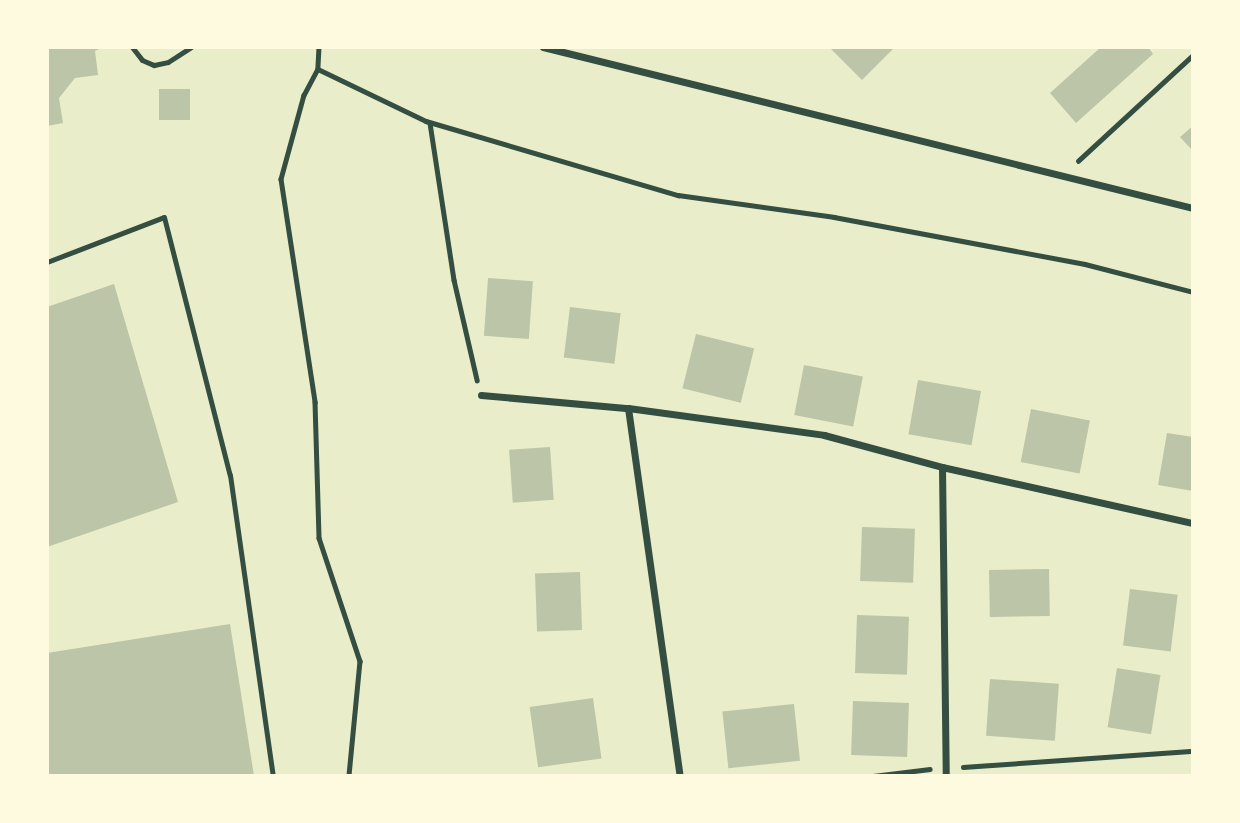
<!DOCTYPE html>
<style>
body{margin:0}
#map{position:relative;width:1240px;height:823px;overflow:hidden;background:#e9edc9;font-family:"Times New Roman",serif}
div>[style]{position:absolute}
.building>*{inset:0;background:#bcc5a7;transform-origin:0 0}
.path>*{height:4.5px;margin:-2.25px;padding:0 2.25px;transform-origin:2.25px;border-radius:2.25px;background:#344e41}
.service>*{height:5px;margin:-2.5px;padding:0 2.5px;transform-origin:2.5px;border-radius:2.5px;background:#344e41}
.minor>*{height:7px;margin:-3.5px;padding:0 3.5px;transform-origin:3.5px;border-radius:3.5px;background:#344e41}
span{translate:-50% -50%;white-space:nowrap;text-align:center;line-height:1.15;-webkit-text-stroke:5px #fefae0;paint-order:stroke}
.frame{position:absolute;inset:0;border:49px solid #fefae0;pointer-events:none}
</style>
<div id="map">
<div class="building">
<i style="clip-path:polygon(47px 47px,103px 47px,95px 51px,98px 75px,75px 78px,59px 98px,63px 123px,47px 126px)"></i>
<i style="clip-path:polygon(829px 47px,895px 47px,862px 80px)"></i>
<i style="clip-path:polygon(1101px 47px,1148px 47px,1153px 54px,1076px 123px,1050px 93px)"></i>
<i style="left:159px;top:89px;width:31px;height:31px"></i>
<i style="clip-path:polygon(1193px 126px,1193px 151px,1180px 137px)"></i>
<i style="left:488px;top:278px;width:45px;height:58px;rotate:4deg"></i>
<i style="clip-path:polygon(114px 284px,178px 502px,47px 547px,47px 307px)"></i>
<i style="left:570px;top:307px;width:51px;height:51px;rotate:7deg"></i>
<i style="left:696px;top:334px;width:60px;height:56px;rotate:14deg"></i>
<i style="left:804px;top:365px;width:60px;height:51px;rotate:11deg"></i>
<i style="left:918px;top:380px;width:64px;height:55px;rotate:10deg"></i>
<i style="left:1031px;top:409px;width:60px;height:54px;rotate:11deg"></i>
<i style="clip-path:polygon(1167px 433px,1193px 437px,1193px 491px,1158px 485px)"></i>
<i style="left:550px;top:447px;width:53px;height:41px;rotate:86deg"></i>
<i style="left:862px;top:527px;width:53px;height:54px;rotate:2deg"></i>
<i style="left:1049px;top:569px;width:47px;height:60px;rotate:89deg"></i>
<i style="left:580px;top:572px;width:58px;height:45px;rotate:88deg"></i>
<i style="left:1130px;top:589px;width:48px;height:57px;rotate:7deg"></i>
<i style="left:857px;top:615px;width:52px;height:58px;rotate:2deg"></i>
<i style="clip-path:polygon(230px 624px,254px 776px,47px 776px,47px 653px)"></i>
<i style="left:1117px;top:668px;width:44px;height:60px;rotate:9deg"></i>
<i style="left:990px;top:679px;width:69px;height:57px;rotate:4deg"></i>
<i style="left:593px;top:698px;width:61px;height:64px;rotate:82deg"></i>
<i style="left:853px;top:701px;width:56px;height:54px;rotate:2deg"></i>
<i style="left:794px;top:704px;width:57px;height:72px;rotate:84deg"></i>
</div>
<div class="path">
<i style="left:319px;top:47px;width:22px;rotate:93deg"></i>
<i style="left:318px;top:69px;width:120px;rotate:25.7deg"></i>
<i style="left:426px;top:121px;width:263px;rotate:16.4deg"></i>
<i style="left:678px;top:195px;width:158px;rotate:8deg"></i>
<i style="left:834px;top:217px;width:255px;rotate:10.6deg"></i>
<i style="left:1085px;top:264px;width:112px;rotate:14.5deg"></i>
<i style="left:318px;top:69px;width:30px;rotate:118deg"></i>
<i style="left:304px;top:95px;width:87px;rotate:105.3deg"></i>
<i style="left:281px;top:179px;width:226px;rotate:81.3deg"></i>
<i style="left:315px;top:402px;width:136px;rotate:88.3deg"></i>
<i style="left:319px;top:538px;width:130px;rotate:71.6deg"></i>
<i style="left:360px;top:661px;width:116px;rotate:95.5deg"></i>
<i style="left:430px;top:123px;width:159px;rotate:81.3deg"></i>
<i style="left:454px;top:280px;width:103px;rotate:77deg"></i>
<i style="left:1078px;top:161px;width:156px;rotate:-42.7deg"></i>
<i style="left:963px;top:767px;width:231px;rotate:-4deg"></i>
<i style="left:873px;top:776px;width:57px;rotate:-7deg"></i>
</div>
<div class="service">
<i style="left:132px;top:47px;width:16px;rotate:52deg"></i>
<i style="left:142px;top:60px;width:13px;rotate:23deg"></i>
<i style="left:154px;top:65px;width:14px;rotate:-12deg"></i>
<i style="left:168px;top:62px;width:27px;rotate:-33deg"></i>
<i style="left:47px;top:262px;width:125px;rotate:-21deg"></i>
<i style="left:164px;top:217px;width:266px;rotate:75.7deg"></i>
<i style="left:230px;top:475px;width:304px;rotate:81.9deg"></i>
</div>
<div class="minor">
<i style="left:543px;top:47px;width:670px;rotate:13.91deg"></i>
<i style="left:481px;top:395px;width:148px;rotate:5.1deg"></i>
<i style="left:628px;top:408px;width:198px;rotate:7.8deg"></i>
<i style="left:824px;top:435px;width:122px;rotate:15.2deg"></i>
<i style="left:942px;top:467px;width:257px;rotate:12.6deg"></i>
<i style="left:628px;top:408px;width:372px;rotate:82deg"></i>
<i style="left:942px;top:467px;width:309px;rotate:89.3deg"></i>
</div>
<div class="frame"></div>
</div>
